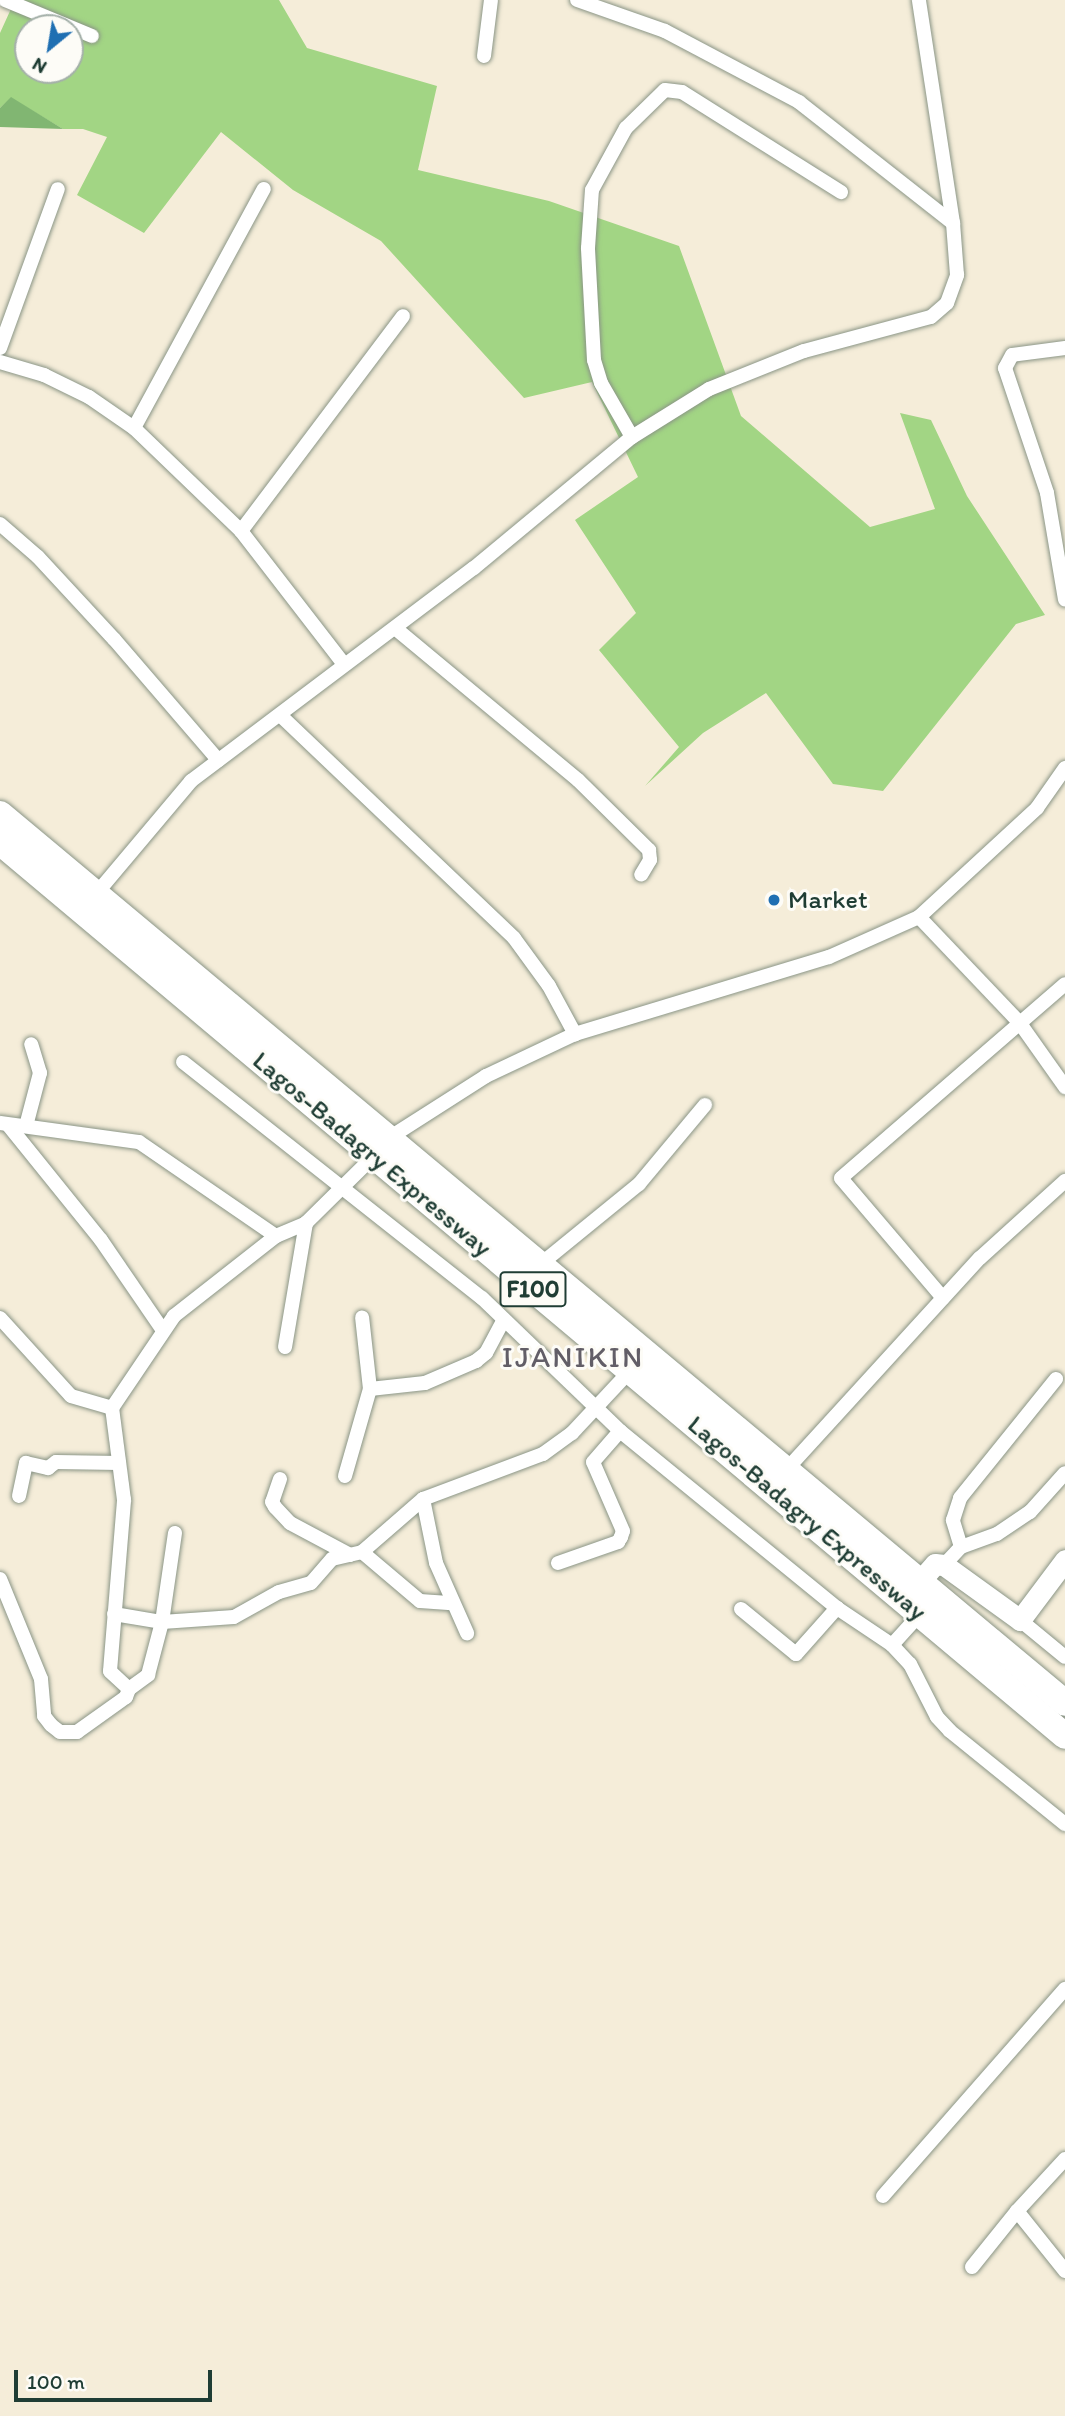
<!DOCTYPE html>
<style>
body{margin:0}
#map{position:relative;width:1065px;height:2416px;overflow:hidden;background:#f5edd9;font-family:Itim,sans-serif}
div>[style]{position:absolute}
.green>*{inset:0;background:#a2d584}
.forest>*{inset:0;background:#81b672}
.roads{filter:drop-shadow(0 0 2px #8a9586) drop-shadow(0 0 2px #8a9586)}
.street>*{height:14px;margin:-7px;padding:0 7px;transform-origin:7px;border-radius:7px;background:#fff}
.secondary>*{height:21px;margin:-10.5px;padding:0 10.5px;transform-origin:10.5px;border-radius:10.5px;background:#fff}
.highway>*{height:26px;margin:-13px;padding:0 13px;transform-origin:13px;border-radius:13px;background:#fff}
.dots>*{width:19px;height:19px;translate:-50% -50%;box-sizing:border-box;border:4px solid #fdfcf7;border-radius:50%}
span{translate:-50% -50%;white-space:nowrap;text-align:center;line-height:1.15;-webkit-text-stroke:6px #fdfcf7;paint-order:stroke}
.shield-label span{padding:2px 5px;background:#fdfcf7;border:2px solid;border-radius:5px;-webkit-text-stroke-width:0}
.shield-label{font-size:24px;color:#1f3d34;font-weight:700}
.poi-label{font-size:26px;color:#1f3d34}
.left{translate:0 -50%;text-align:left}
.street-label{font-size:26px;color:#1f3d34}
.quarter-label{font-size:30px;color:#625e67;letter-spacing:2px}
.north{position:absolute;left:14px;top:14px;width:70px;height:70px;box-sizing:border-box;background:#fdfcf7;border:2px solid #a4b0a9;border-radius:50%;rotate:210deg;font-size:19px;font-weight:700;line-height:28px;text-align:center;color:#1f3d34}
.north::after{content:'';display:block;margin:auto;width:24px;height:32px;background:#1f6fb2;clip-path:polygon(50% 0,100% 100%,50% 72%,0 100%)}
.scale{position:absolute;left:14px;top:2370px;width:198px;height:32px;box-sizing:border-box;border:4px solid #1f3d34;border-top:0;padding-left:9px;font-size:21px;line-height:24px;white-space:nowrap;color:#1f3d34;-webkit-text-stroke:5px #fdfcf7;paint-order:stroke}
</style>
<div id="map">
<div class="green">
<i style="clip-path:polygon(evenodd,15px 0,279px 0,307px 48px,437px 86px,418px 170px,549px 201px,679px 246px,741px 416px,870px 527px,935px 509px,900px 413px,931px 420px,967px 496px,1045px 615px,1016px 624px,883px 791px,833px 784px,766px 693px,703px 733px,645px 786px,679px 747px,599px 650px,636px 613px,575px 520px,638px 477px,592px 382px,524px 398px,381px 241px,293px 190px,221px 132px,144px 233px,77px 195px,107px 137px,83px 129px,63px 129px,11px 98px,0 108px,0 33px,15px 0,28px 28px,70px 28px,70px 70px,28px 70px,28px 28px)"></i>
</div>
<div class="forest">
<i style="clip-path:polygon(11px 97px,63px 129px,0 127px,0 108px)"></i>
</div>
<div class="roads">
<div class="street">
<i style="left:5px;top:0;width:94px;rotate:22.5deg"></i>
<i style="left:577px;top:0;width:93px;rotate:19.4deg"></i>
<i style="left:665px;top:31px;width:152px;rotate:27.9deg"></i>
<i style="left:799px;top:102px;width:196px;rotate:38.2deg"></i>
<i style="left:484px;top:56px;width:56px;rotate:-82.9deg"></i>
<i style="left:0;top:348px;width:169px;rotate:-70deg"></i>
<i style="left:1065px;top:348px;width:53px;rotate:172.5deg"></i>
<i style="left:1012px;top:355px;width:15px;rotate:118deg"></i>
<i style="left:1005px;top:368px;width:132px;rotate:71.4deg"></i>
<i style="left:1047px;top:493px;width:108px;rotate:80.4deg"></i>
<i style="left:0;top:362px;width:46px;rotate:16.5deg"></i>
<i style="left:44px;top:375px;width:50px;rotate:26.1deg"></i>
<i style="left:89px;top:397px;width:55px;rotate:34.6deg"></i>
<i style="left:134px;top:428px;width:149px;rotate:43.9deg"></i>
<i style="left:241px;top:531px;width:167px;rotate:52.3deg"></i>
<i style="left:134px;top:428px;width:272px;rotate:-61.5deg"></i>
<i style="left:632px;top:437px;width:62px;rotate:-119.9deg"></i>
<i style="left:601px;top:383px;width:24px;rotate:-107deg"></i>
<i style="left:594px;top:360px;width:112px;rotate:-93.1deg"></i>
<i style="left:588px;top:248px;width:58px;rotate:-86.1deg"></i>
<i style="left:592px;top:190px;width:71px;rotate:-61.3deg"></i>
<i style="left:626px;top:128px;width:54px;rotate:-44.3deg"></i>
<i style="left:665px;top:90px;width:17px;rotate:7deg"></i>
<i style="left:682px;top:92px;width:188px;rotate:32.2deg"></i>
<i style="left:0;top:524px;width:50px;rotate:41deg"></i>
<i style="left:38px;top:557px;width:112px;rotate:47.2deg"></i>
<i style="left:114px;top:639px;width:160px;rotate:49.3deg"></i>
<i style="left:241px;top:531px;width:269px;rotate:-53deg"></i>
<i style="left:395px;top:628px;width:238px;rotate:39.7deg"></i>
<i style="left:578px;top:780px;width:100px;rotate:44.6deg"></i>
<i style="left:649px;top:850px;width:10px;rotate:84deg"></i>
<i style="left:650px;top:860px;width:17px;rotate:121deg"></i>
<i style="left:280px;top:715px;width:323px;rotate:43.6deg"></i>
<i style="left:514px;top:938px;width:59px;rotate:53.9deg"></i>
<i style="left:549px;top:986px;width:55px;rotate:61.6deg"></i>
<i style="left:96px;top:894px;width:148px;rotate:-49.9deg"></i>
<i style="left:191px;top:781px;width:354px;rotate:-37deg"></i>
<i style="left:474px;top:568px;width:205px;rotate:-39.7deg"></i>
<i style="left:632px;top:437px;width:91px;rotate:-31.9deg"></i>
<i style="left:709px;top:389px;width:102px;rotate:-21.8deg"></i>
<i style="left:804px;top:351px;width:131px;rotate:-15deg"></i>
<i style="left:931px;top:317px;width:21px;rotate:-41deg"></i>
<i style="left:947px;top:303px;width:30px;rotate:-70deg"></i>
<i style="left:957px;top:275px;width:52px;rotate:-94.4deg"></i>
<i style="left:953px;top:223px;width:226px;rotate:-98.7deg"></i>
<i style="left:919px;top:917px;width:145px;rotate:46.4deg"></i>
<i style="left:1019px;top:1022px;width:80px;rotate:54.7deg"></i>
<i style="left:183px;top:1062px;width:381px;rotate:38.3deg"></i>
<i style="left:482px;top:1298px;width:192px;rotate:43.9deg"></i>
<i style="left:620px;top:1431px;width:280px;rotate:39.2deg"></i>
<i style="left:837px;top:1608px;width:66px;rotate:33.9deg"></i>
<i style="left:892px;top:1645px;width:26px;rotate:47deg"></i>
<i style="left:910px;top:1664px;width:59px;rotate:63deg"></i>
<i style="left:937px;top:1717px;width:19px;rotate:47deg"></i>
<i style="left:950px;top:1731px;width:148px;rotate:39deg"></i>
<i style="left:0;top:1123px;width:140px;rotate:7.8deg"></i>
<i style="left:139px;top:1142px;width:166px;rotate:34.5deg"></i>
<i style="left:9px;top:1126px;width:146px;rotate:51.1deg"></i>
<i style="left:101px;top:1240px;width:108px;rotate:55.6deg"></i>
<i style="left:26px;top:1126px;width:55px;rotate:-75.2deg"></i>
<i style="left:40px;top:1073px;width:30px;rotate:-107deg"></i>
<i style="left:389px;top:1138px;width:115px;rotate:-32.6deg"></i>
<i style="left:486px;top:1076px;width:98px;rotate:-25.3deg"></i>
<i style="left:575px;top:1034px;width:265px;rotate:-16.9deg"></i>
<i style="left:829px;top:957px;width:98px;rotate:-24deg"></i>
<i style="left:919px;top:917px;width:161px;rotate:-42.7deg"></i>
<i style="left:1037px;top:808px;width:49px;rotate:-55deg"></i>
<i style="left:542px;top:1263px;width:125px;rotate:-39.2deg"></i>
<i style="left:639px;top:1184px;width:103px;rotate:-50.1deg"></i>
<i style="left:943px;top:1298px;width:157px;rotate:-130.4deg"></i>
<i style="left:841px;top:1178px;width:296px;rotate:-40.9deg"></i>
<i style="left:0;top:1318px;width:105px;rotate:47.7deg"></i>
<i style="left:71px;top:1396px;width:43px;rotate:16.3deg"></i>
<i style="left:112px;top:1408px;width:111px;rotate:-56deg"></i>
<i style="left:174px;top:1316px;width:130px;rotate:-38.1deg"></i>
<i style="left:276px;top:1236px;width:33px;rotate:-23deg"></i>
<i style="left:306px;top:1223px;width:95px;rotate:-44.6deg"></i>
<i style="left:285px;top:1347px;width:126px;rotate:-80.4deg"></i>
<i style="left:370px;top:1389px;width:55px;rotate:-6.2deg"></i>
<i style="left:425px;top:1383px;width:56px;rotate:-23.3deg"></i>
<i style="left:476px;top:1361px;width:13px;rotate:-39deg"></i>
<i style="left:486px;top:1353px;width:38px;rotate:-62deg"></i>
<i style="left:787px;top:1469px;width:286px;rotate:-47.6deg"></i>
<i style="left:980px;top:1258px;width:115px;rotate:-42.2deg"></i>
<i style="left:345px;top:1476px;width:91px;rotate:-74deg"></i>
<i style="left:370px;top:1389px;width:72px;rotate:-96.3deg"></i>
<i style="left:280px;top:1479px;width:24px;rotate:109deg"></i>
<i style="left:272px;top:1502px;width:6px;rotate:59deg"></i>
<i style="left:275px;top:1507px;width:22px;rotate:47deg"></i>
<i style="left:290px;top:1523px;width:68px;rotate:28.1deg"></i>
<i style="left:19px;top:1496px;width:34px;rotate:-78deg"></i>
<i style="left:26px;top:1463px;width:23px;rotate:13deg"></i>
<i style="left:48px;top:1468px;width:10px;rotate:-37deg"></i>
<i style="left:56px;top:1462px;width:63px;rotate:0.9deg"></i>
<i style="left:423px;top:1499px;width:65px;rotate:78.5deg"></i>
<i style="left:436px;top:1563px;width:77px;rotate:66.1deg"></i>
<i style="left:961px;top:1547px;width:28px;rotate:-107deg"></i>
<i style="left:953px;top:1520px;width:23px;rotate:-72deg"></i>
<i style="left:960px;top:1498px;width:153px;rotate:-51.1deg"></i>
<i style="left:362px;top:1552px;width:76px;rotate:40.2deg"></i>
<i style="left:420px;top:1601px;width:32px;rotate:4deg"></i>
<i style="left:558px;top:1563px;width:64px;rotate:-19.3deg"></i>
<i style="left:618px;top:1542px;width:6px;rotate:-59deg"></i>
<i style="left:621px;top:1537px;width:6px;rotate:-72deg"></i>
<i style="left:623px;top:1531px;width:75px;rotate:-113.5deg"></i>
<i style="left:593px;top:1462px;width:41px;rotate:-48.9deg"></i>
<i style="left:944px;top:1565px;width:25px;rotate:-47deg"></i>
<i style="left:961px;top:1547px;width:38px;rotate:-20deg"></i>
<i style="left:997px;top:1534px;width:40px;rotate:-34deg"></i>
<i style="left:1030px;top:1512px;width:52px;rotate:-48.1deg"></i>
<i style="left:0;top:1579px;width:108px;rotate:67.7deg"></i>
<i style="left:41px;top:1679px;width:37px;rotate:85deg"></i>
<i style="left:44px;top:1716px;width:11px;rotate:52deg"></i>
<i style="left:51px;top:1725px;width:11px;rotate:38deg"></i>
<i style="left:60px;top:1732px;width:17px"></i>
<i style="left:77px;top:1732px;width:60px;rotate:-35.5deg"></i>
<i style="left:126px;top:1697px;width:9px;rotate:-69deg"></i>
<i style="left:129px;top:1689px;width:26px;rotate:-137deg"></i>
<i style="left:110px;top:1671px;width:172px;rotate:-85.3deg"></i>
<i style="left:124px;top:1500px;width:93px;rotate:-97.4deg"></i>
<i style="left:741px;top:1609px;width:71px;rotate:39.3deg"></i>
<i style="left:796px;top:1654px;width:62px;rotate:-48.3deg"></i>
<i style="left:114px;top:1614px;width:49px;rotate:9.5deg"></i>
<i style="left:162px;top:1622px;width:72px;rotate:-4deg"></i>
<i style="left:234px;top:1617px;width:51px;rotate:-29.1deg"></i>
<i style="left:279px;top:1592px;width:33px;rotate:-16deg"></i>
<i style="left:311px;top:1583px;width:32px;rotate:-49deg"></i>
<i style="left:332px;top:1559px;width:31px;rotate:-13deg"></i>
<i style="left:362px;top:1552px;width:81px;rotate:-41deg"></i>
<i style="left:423px;top:1499px;width:128px;rotate:-20.6deg"></i>
<i style="left:543px;top:1454px;width:36px;rotate:-36deg"></i>
<i style="left:572px;top:1433px;width:85px;rotate:-46.9deg"></i>
<i style="left:1020px;top:1620px;width:58px;rotate:39.4deg"></i>
<i style="left:892px;top:1645px;width:43px;rotate:-47.8deg"></i>
<i style="left:129px;top:1689px;width:24px;rotate:-36deg"></i>
<i style="left:148px;top:1675px;width:55px;rotate:-75.2deg"></i>
<i style="left:162px;top:1622px;width:90px;rotate:-81.7deg"></i>
<i style="left:1065px;top:2159px;width:71px;rotate:132.7deg"></i>
<i style="left:1017px;top:2211px;width:77px;rotate:51.3deg"></i>
<i style="left:883px;top:2196px;width:276px;rotate:-48.7deg"></i>
<i style="left:972px;top:2267px;width:72px;rotate:-51.2deg"></i>
</div>
<div class="secondary">
<i style="left:921px;top:1580px;width:21px;rotate:-49deg"></i>
<i style="left:935px;top:1564px;width:9px;rotate:6deg"></i>
<i style="left:944px;top:1565px;width:94px;rotate:35.9deg"></i>
<i style="left:1020px;top:1620px;width:75px;rotate:-53.1deg"></i>
</div>
<div class="highway">
<i style="left:0;top:814px;width:1387px;rotate:39.85deg"></i>
<i style="left:0;top:842px;width:1390px;rotate:40.01deg"></i>
</div>
</div>
<div class="dots">
<i style="left:774px;top:900px;background:#1f6fb2"></i>
</div>
<div class="shield-label">
<span style="left:533px;top:1289px">F100</span>
</div>
<div class="poi-label">
<span class="left" style="left:788px;top:900px">Market</span>
</div>
<div class="street-label">
<span style="left:372px;top:1154px;rotate:40deg">Lagos-Badagry Expressway</span>
<span style="left:807px;top:1518px;rotate:40deg">Lagos-Badagry Expressway</span>
</div>
<div class="quarter-label">
<span style="left:573px;top:1357px">IJANIKIN</span>
</div>
<div class="north">N</div>
<div class="scale">100 m</div>
</div>
